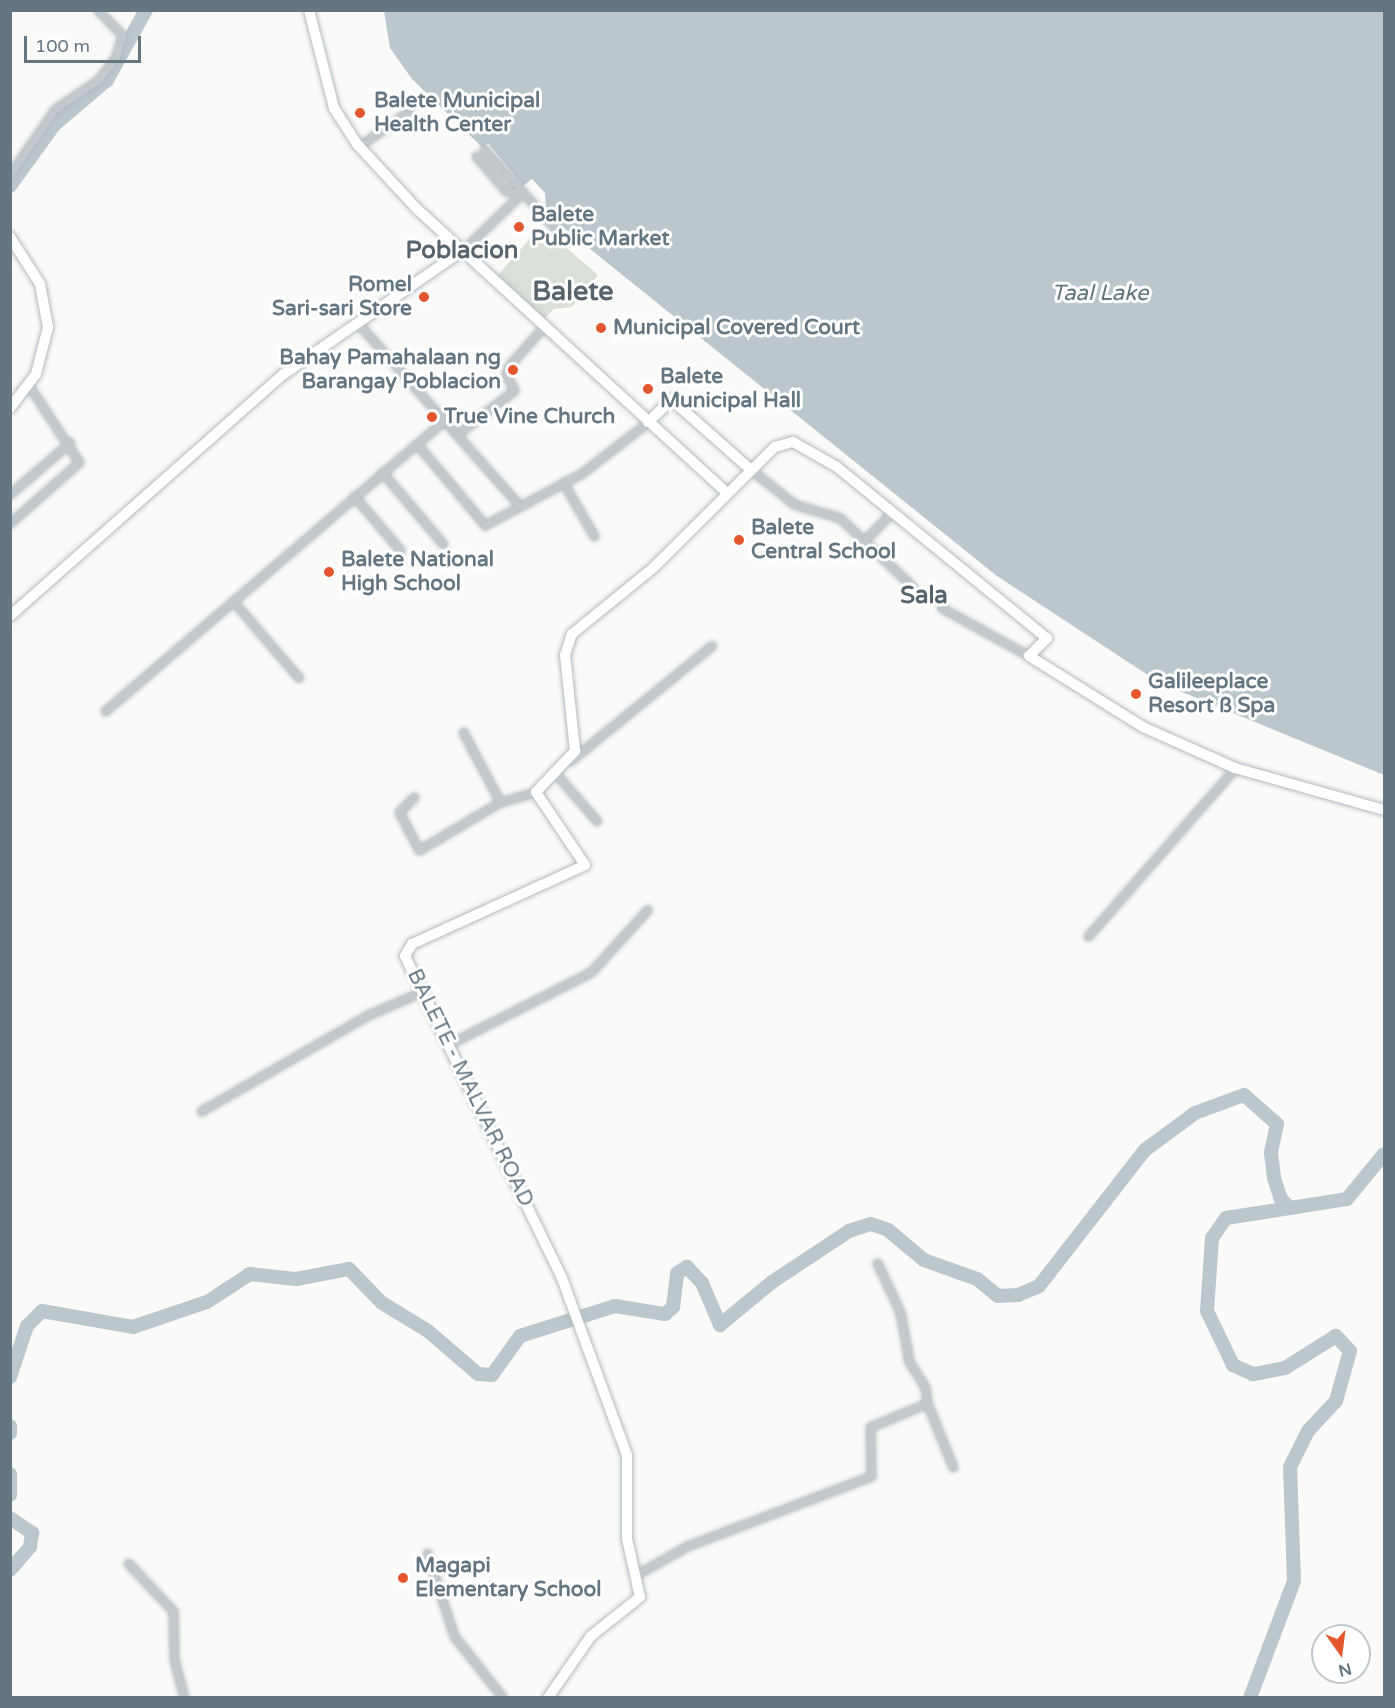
<!DOCTYPE html>
<meta charset="utf-8">
<style>
body{margin:0}
#map{position:relative;width:1395px;height:1708px;overflow:hidden;background:#fafaf8;font-family:"Varela Round",sans-serif}
div>[style]{position:absolute}
.green>*{inset:0;background:#dadfd7}
.water>*{inset:0;background:#bbc7cb}
.river>*{height:14px;margin:-7px;padding:0 7px;transform-origin:7px;border-radius:7px;background:#bbc7cb}
.street-tunnel>*{height:7px;margin-top:-3.5px;transform-origin:0;background:repeating-linear-gradient(90deg,#d5d9db 0 7px,transparent 0 10.5px)}
.roads{filter:drop-shadow(0 0 2px #b3babf) drop-shadow(0 0 2px #b3babf)}
.street>*{height:7px;margin:-3.5px;padding:0 3.5px;transform-origin:3.5px;border-radius:3.5px;background:#c3c8cc}
.secondary>*{height:10px;margin:-5px;padding:0 5px;transform-origin:5px;border-radius:5px;background:#fff}
.dots>*{width:16px;height:16px;translate:-50% -50%;box-sizing:border-box;border:3px solid #fff;border-radius:50%}
span{translate:-50% -50%;white-space:nowrap;text-align:center;line-height:1.15;-webkit-text-stroke:6px #fff;paint-order:stroke}
.poi-label{font-size:21px;color:#657683;font-weight:700}
.left{translate:0 -50%;text-align:left}
.right{translate:-100% -50%;text-align:right}
.street-label{font-size:21px;color:#657683}
.water-label{font-size:22px;color:#60757c;font-style:italic}
.quarter-label{font-size:24px;color:#57646e;font-weight:700}
.district-label{font-size:27px;color:#57646e;font-weight:700}
.frame{position:absolute;inset:0;border:12px solid #657683;pointer-events:none}
.north{position:absolute;left:1311px;top:1624px;width:60px;height:60px;box-sizing:border-box;background:#fff;border:2px solid #c1c8cd;border-radius:50%;rotate:166deg;font-size:16px;font-weight:700;line-height:24px;text-align:center;color:#657683}
.north::after{content:'';display:block;margin:auto;width:21px;height:27px;background:#e4572e;clip-path:polygon(50% 0,100% 100%,50% 72%,0 100%)}
.scale{position:absolute;left:24px;top:36px;width:117px;height:27px;box-sizing:border-box;border:3px solid #657683;border-top:0;padding-left:8px;font-size:18px;line-height:21px;white-space:nowrap;color:#657683;-webkit-text-stroke:4px #fff;paint-order:stroke}
</style>
<div id="map">
<div class="green">
<i style="clip-path:polygon(541px 226px,598px 275px,572px 307px,554px 309px,545px 318px,498px 275px)"></i>
</div>
<div class="water">
<i style="clip-path:polygon(384px 11px,1384px 11px,1384px 775px,1160px 683px,997px 576px,559px 224px,546px 209px,545px 193px,532px 179px,523px 186px,488px 143px,483px 148px,412px 79px,390px 48px)"></i>
</div>
<div class="river">
<i style="left:10px;top:186px;width:75px;rotate:-54.2deg"></i>
<i style="left:54px;top:125px;width:70px;rotate:-40.3deg"></i>
<i style="left:107px;top:80px;width:80px;rotate:-60.9deg"></i>
<i style="left:10px;top:1377px;width:54px;rotate:-71.6deg"></i>
<i style="left:27px;top:1326px;width:21px;rotate:-45deg"></i>
<i style="left:42px;top:1311px;width:92px;rotate:10deg"></i>
<i style="left:133px;top:1327px;width:78px;rotate:-18.7deg"></i>
<i style="left:207px;top:1302px;width:51px;rotate:-33.1deg"></i>
<i style="left:250px;top:1274px;width:46px;rotate:6.2deg"></i>
<i style="left:296px;top:1279px;width:54px;rotate:-10.7deg"></i>
<i style="left:349px;top:1269px;width:47px;rotate:45.9deg"></i>
<i style="left:382px;top:1303px;width:54px;rotate:31.3deg"></i>
<i style="left:428px;top:1331px;width:66px;rotate:40.7deg"></i>
<i style="left:478px;top:1374px;width:14px;rotate:4deg"></i>
<i style="left:492px;top:1375px;width:48px;rotate:-54.3deg"></i>
<i style="left:520px;top:1336px;width:100px;rotate:-17.5deg"></i>
<i style="left:615px;top:1306px;width:51px;rotate:9.1deg"></i>
<i style="left:665px;top:1314px;width:11px;rotate:-41deg"></i>
<i style="left:673px;top:1307px;width:34px;rotate:-83deg"></i>
<i style="left:677px;top:1273px;width:12px;rotate:-31deg"></i>
<i style="left:687px;top:1267px;width:22px;rotate:47deg"></i>
<i style="left:702px;top:1283px;width:46px;rotate:66.8deg"></i>
<i style="left:720px;top:1325px;width:67px;rotate:-39.6deg"></i>
<i style="left:772px;top:1282px;width:92px;rotate:-33.5deg"></i>
<i style="left:849px;top:1231px;width:23px;rotate:-18deg"></i>
<i style="left:871px;top:1224px;width:18px;rotate:19deg"></i>
<i style="left:888px;top:1230px;width:47px;rotate:39.8deg"></i>
<i style="left:924px;top:1260px;width:56px;rotate:19.7deg"></i>
<i style="left:977px;top:1279px;width:27px;rotate:39deg"></i>
<i style="left:998px;top:1296px;width:20px;rotate:-3deg"></i>
<i style="left:1018px;top:1295px;width:23px;rotate:-23deg"></i>
<i style="left:1039px;top:1286px;width:172px;rotate:-52.1deg"></i>
<i style="left:1145px;top:1150px;width:62px;rotate:-36.5deg"></i>
<i style="left:1195px;top:1113px;width:52px;rotate:-20.2deg"></i>
<i style="left:1244px;top:1095px;width:44px;rotate:41.3deg"></i>
<i style="left:1277px;top:1124px;width:30px;rotate:102deg"></i>
<i style="left:1271px;top:1153px;width:25px;rotate:83deg"></i>
<i style="left:1274px;top:1178px;width:22px;rotate:72deg"></i>
<i style="left:1281px;top:1199px;width:13px;rotate:45deg"></i>
<i style="left:10px;top:1426px;width:7px;rotate:90deg"></i>
<i style="left:10px;top:1474px;width:21px;rotate:90deg"></i>
<i style="left:10px;top:1518px;width:27px;rotate:34deg"></i>
<i style="left:32px;top:1533px;width:14px;rotate:98deg"></i>
<i style="left:30px;top:1547px;width:30px;rotate:131deg"></i>
<i style="left:1250px;top:1698px;width:125px;rotate:-69.4deg"></i>
<i style="left:1294px;top:1581px;width:114px;rotate:-92deg"></i>
<i style="left:1290px;top:1467px;width:40px;rotate:-63.4deg"></i>
<i style="left:1308px;top:1431px;width:41px;rotate:-47deg"></i>
<i style="left:1336px;top:1401px;width:52px;rotate:-74.4deg"></i>
<i style="left:1350px;top:1351px;width:21px;rotate:-133deg"></i>
<i style="left:1336px;top:1336px;width:60px;rotate:147.9deg"></i>
<i style="left:1285px;top:1368px;width:33px;rotate:169deg"></i>
<i style="left:1253px;top:1374px;width:22px;rotate:-156deg"></i>
<i style="left:1233px;top:1365px;width:60px;rotate:-115.7deg"></i>
<i style="left:1207px;top:1311px;width:73px;rotate:-86.1deg"></i>
<i style="left:1212px;top:1238px;width:24px;rotate:-55deg"></i>
<i style="left:1226px;top:1218px;width:122px;rotate:-8.9deg"></i>
<i style="left:1347px;top:1199px;width:58px;rotate:-50.6deg"></i>
</div>
<div class="street-tunnel">
<i style="left:913px;top:587px;width:36px;rotate:36deg"></i>
</div>
<div class="roads">
<div class="street">
<i style="left:359px;top:146px;width:61px;rotate:-35deg"></i>
<i style="left:484px;top:149px;width:106px;rotate:48.1deg"></i>
<i style="left:476px;top:156px;width:46px;rotate:49.4deg"></i>
<i style="left:506px;top:191px;width:16px;rotate:7deg"></i>
<i style="left:10px;top:174px;width:79px;rotate:-55.3deg"></i>
<i style="left:55px;top:109px;width:52px;rotate:-34deg"></i>
<i style="left:98px;top:80px;width:30px;rotate:-53deg"></i>
<i style="left:116px;top:56px;width:22px;rotate:-74deg"></i>
<i style="left:122px;top:35px;width:35px;rotate:-134deg"></i>
<i style="left:463px;top:250px;width:82px;rotate:-44deg"></i>
<i style="left:357px;top:322px;width:243px;rotate:48.5deg"></i>
<i style="left:459px;top:433px;width:70px;rotate:-38deg"></i>
<i style="left:514px;top:390px;width:18px;rotate:-117deg"></i>
<i style="left:506px;top:374px;width:7px;rotate:-74deg"></i>
<i style="left:508px;top:367px;width:56px;rotate:-48.6deg"></i>
<i style="left:417px;top:444px;width:106px;rotate:50deg"></i>
<i style="left:485px;top:525px;width:110px;rotate:-28.2deg"></i>
<i style="left:582px;top:473px;width:83px;rotate:-37.7deg"></i>
<i style="left:750px;top:469px;width:56px;rotate:38.5deg"></i>
<i style="left:794px;top:504px;width:48px;rotate:16.9deg"></i>
<i style="left:840px;top:518px;width:100px;rotate:43.4deg"></i>
<i style="left:382px;top:472px;width:94px;rotate:49.7deg"></i>
<i style="left:563px;top:482px;width:62px;rotate:60.1deg"></i>
<i style="left:10px;top:494px;width:79px;rotate:-40.9deg"></i>
<i style="left:354px;top:496px;width:71px;rotate:49.6deg"></i>
<i style="left:10px;top:523px;width:92px;rotate:-41.5deg"></i>
<i style="left:79px;top:462px;width:91px;rotate:-123.3deg"></i>
<i style="left:864px;top:541px;width:40px;rotate:-46deg"></i>
<i style="left:233px;top:601px;width:101px;rotate:49.4deg"></i>
<i style="left:942px;top:608px;width:99px;rotate:28.9deg"></i>
<i style="left:105px;top:711px;width:450px;rotate:-40.6deg"></i>
<i style="left:463px;top:732px;width:79px;rotate:62.1deg"></i>
<i style="left:500px;top:802px;width:37px;rotate:-16deg"></i>
<i style="left:570px;top:761px;width:183px;rotate:-39.2deg"></i>
<i style="left:556px;top:774px;width:62px;rotate:48.9deg"></i>
<i style="left:414px;top:797px;width:21px;rotate:135deg"></i>
<i style="left:399px;top:812px;width:43px;rotate:62.2deg"></i>
<i style="left:419px;top:850px;width:94px;rotate:-30.7deg"></i>
<i style="left:1088px;top:936px;width:223px;rotate:-48.8deg"></i>
<i style="left:447px;top:1045px;width:161px;rotate:-26.9deg"></i>
<i style="left:591px;top:972px;width:84px;rotate:-47.9deg"></i>
<i style="left:201px;top:1111px;width:195px;rotate:-29.9deg"></i>
<i style="left:370px;top:1014px;width:56px;rotate:-23.3deg"></i>
<i style="left:927px;top:1403px;width:69px;rotate:67.9deg"></i>
<i style="left:427px;top:1553px;width:87px;rotate:72deg"></i>
<i style="left:454px;top:1636px;width:79px;rotate:51.7deg"></i>
<i style="left:128px;top:1563px;width:66px;rotate:46.8deg"></i>
<i style="left:173px;top:1611px;width:48px;rotate:88.8deg"></i>
<i style="left:174px;top:1659px;width:40px;rotate:75.6deg"></i>
<i style="left:634px;top:1576px;width:61px;rotate:-29.5deg"></i>
<i style="left:687px;top:1546px;width:197px;rotate:-20.8deg"></i>
<i style="left:871px;top:1476px;width:49px;rotate:-91.2deg"></i>
<i style="left:870px;top:1427px;width:62px;rotate:-22.8deg"></i>
<i style="left:927px;top:1403px;width:16px;rotate:-97deg"></i>
<i style="left:925px;top:1387px;width:31px;rotate:-122deg"></i>
<i style="left:909px;top:1361px;width:50px;rotate:-100.4deg"></i>
<i style="left:900px;top:1312px;width:54px;rotate:-115.1deg"></i>
</div>
<div class="secondary">
<i style="left:309px;top:10px;width:101px;rotate:75.7deg"></i>
<i style="left:334px;top:108px;width:43px;rotate:57.4deg"></i>
<i style="left:357px;top:144px;width:87px;rotate:47.3deg"></i>
<i style="left:416px;top:208px;width:422px;rotate:42.5deg"></i>
<i style="left:10px;top:237px;width:56px;rotate:57.4deg"></i>
<i style="left:40px;top:284px;width:44px;rotate:79.5deg"></i>
<i style="left:48px;top:327px;width:49px;rotate:104.3deg"></i>
<i style="left:36px;top:374px;width:43px;rotate:127.4deg"></i>
<i style="left:648px;top:422px;width:33px;rotate:-43deg"></i>
<i style="left:672px;top:400px;width:104px;rotate:41.5deg"></i>
<i style="left:10px;top:616px;width:366px;rotate:-41.5deg"></i>
<i style="left:284px;top:374px;width:218px;rotate:-34.7deg"></i>
<i style="left:548px;top:1698px;width:75px;rotate:-55.3deg"></i>
<i style="left:591px;top:1636px;width:63px;rotate:-38.5deg"></i>
<i style="left:640px;top:1597px;width:59px;rotate:-102.6deg"></i>
<i style="left:627px;top:1539px;width:84px;rotate:-90deg"></i>
<i style="left:627px;top:1455px;width:189px;rotate:-110.2deg"></i>
<i style="left:562px;top:1278px;width:358px;rotate:-116deg"></i>
<i style="left:405px;top:956px;width:14px;rotate:-60deg"></i>
<i style="left:412px;top:944px;width:190px;rotate:-24.5deg"></i>
<i style="left:585px;top:865px;width:88px;rotate:-123.9deg"></i>
<i style="left:536px;top:792px;width:57px;rotate:-46.4deg"></i>
<i style="left:575px;top:751px;width:97px;rotate:-95.9deg"></i>
<i style="left:565px;top:655px;width:22px;rotate:-72deg"></i>
<i style="left:572px;top:634px;width:104px;rotate:-39.2deg"></i>
<i style="left:653px;top:568px;width:172px;rotate:-44.8deg"></i>
<i style="left:775px;top:447px;width:19px;rotate:-16deg"></i>
<i style="left:793px;top:442px;width:51px;rotate:29.6deg"></i>
<i style="left:837px;top:467px;width:271px;rotate:39.2deg"></i>
<i style="left:1047px;top:638px;width:25px;rotate:135deg"></i>
<i style="left:1029px;top:656px;width:134px;rotate:31.9deg"></i>
<i style="left:1143px;top:727px;width:101px;rotate:24deg"></i>
<i style="left:1235px;top:768px;width:155px;rotate:15.7deg"></i>
</div>
</div>
<div class="dots">
<i style="left:360px;top:113px;background:#e4572e"></i>
<i style="left:519px;top:227px;background:#e4572e"></i>
<i style="left:424px;top:297px;background:#e4572e"></i>
<i style="left:601px;top:328px;background:#e4572e"></i>
<i style="left:513px;top:370px;background:#e4572e"></i>
<i style="left:648px;top:389px;background:#e4572e"></i>
<i style="left:432px;top:417px;background:#e4572e"></i>
<i style="left:739px;top:540px;background:#e4572e"></i>
<i style="left:329px;top:572px;background:#e4572e"></i>
<i style="left:1136px;top:694px;background:#e4572e"></i>
<i style="left:403px;top:1578px;background:#e4572e"></i>
</div>
<div class="poi-label">
<span class="left" style="left:374px;top:113px">Balete Municipal<br>Health Center</span>
<span class="left" style="left:531px;top:227px">Balete<br>Public Market</span>
<span class="right" style="left:412px;top:297px">Romel<br>Sari-sari Store</span>
<span class="left" style="left:613px;top:328px">Municipal Covered Court</span>
<span class="right" style="left:501px;top:370px">Bahay Pamahalaan ng<br>Barangay Poblacion</span>
<span class="left" style="left:660px;top:389px">Balete<br>Municipal Hall</span>
<span class="left" style="left:444px;top:417px">True Vine Church</span>
<span class="left" style="left:751px;top:540px">Balete<br>Central School</span>
<span class="left" style="left:341px;top:572px">Balete National<br>High School</span>
<span class="left" style="left:1148px;top:694px">Galileeplace<br>Resort ß Spa</span>
<span class="left" style="left:415px;top:1578px">Magapi<br>Elementary School</span>
</div>
<div class="street-label">
<span style="left:470px;top:1088px;rotate:64deg">BALETE - MALVAR ROAD</span>
</div>
<div class="water-label">
<span style="left:1100px;top:294px">Taal Lake</span>
</div>
<div class="quarter-label">
<span style="left:462px;top:251px">Poblacion</span>
<span style="left:924px;top:596px">Sala</span>
</div>
<div class="district-label">
<span style="left:573px;top:292px">Balete</span>
</div>
<div class="frame"></div>
<div class="north">N</div>
<div class="scale">100 m</div>
</div>
